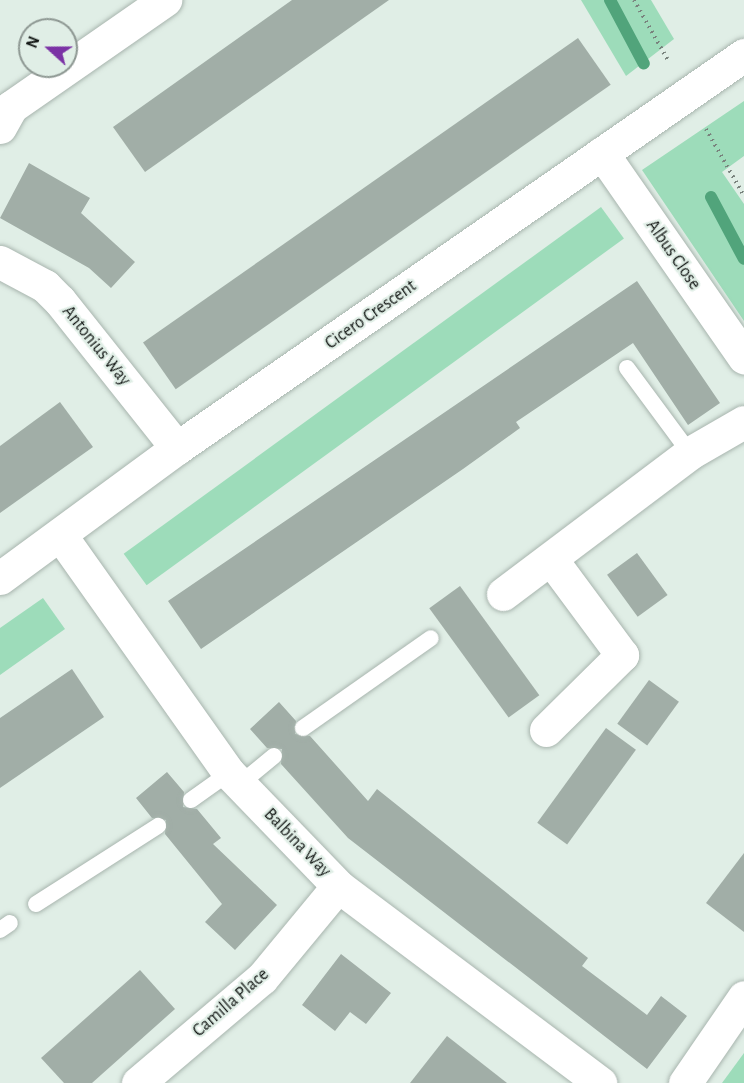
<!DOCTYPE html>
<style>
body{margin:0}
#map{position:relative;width:744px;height:1083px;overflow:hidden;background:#e0eee6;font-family:"Alegreya Sans",sans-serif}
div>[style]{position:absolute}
.green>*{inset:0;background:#9ddcba;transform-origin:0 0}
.stream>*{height:12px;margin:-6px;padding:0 6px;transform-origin:6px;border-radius:6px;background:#51a47b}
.building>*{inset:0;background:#a1aea7;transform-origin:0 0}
.path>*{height:4px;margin-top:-2px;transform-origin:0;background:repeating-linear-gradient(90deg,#78817c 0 1.5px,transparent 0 6px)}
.roads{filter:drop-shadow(0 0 2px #a8b5ae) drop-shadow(0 0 2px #a8b5ae)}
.lane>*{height:16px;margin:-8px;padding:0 8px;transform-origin:8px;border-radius:8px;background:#fff}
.street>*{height:33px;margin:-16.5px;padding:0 16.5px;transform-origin:16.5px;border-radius:16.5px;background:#fff}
span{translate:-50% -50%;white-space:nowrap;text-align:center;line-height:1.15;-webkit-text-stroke:4.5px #e0eee6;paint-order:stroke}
.street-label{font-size:18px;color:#111513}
.north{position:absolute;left:18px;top:18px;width:60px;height:60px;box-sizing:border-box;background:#e0eee6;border:2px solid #8d9792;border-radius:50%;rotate:291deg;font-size:16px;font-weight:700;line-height:24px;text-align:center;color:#111513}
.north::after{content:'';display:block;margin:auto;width:21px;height:27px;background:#7b32a5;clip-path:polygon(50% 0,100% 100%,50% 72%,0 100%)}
</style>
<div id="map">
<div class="green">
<i style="clip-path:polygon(581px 0,651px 0,674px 39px,626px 76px)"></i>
<i style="clip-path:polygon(744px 101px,744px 156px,722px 172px,744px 204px,744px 321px,642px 170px)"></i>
<i style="left:601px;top:207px;width:39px;height:590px;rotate:54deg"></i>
<i style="clip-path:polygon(43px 598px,65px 629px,0 675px,0 628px)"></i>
<i style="clip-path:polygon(744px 1053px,744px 1083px,722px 1083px)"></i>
</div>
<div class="stream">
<i style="left:610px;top:0;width:72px;rotate:62deg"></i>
<i style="left:711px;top:197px;width:70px;rotate:62deg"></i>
</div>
<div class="building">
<i style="clip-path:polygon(292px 0,389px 0,145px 172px,113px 127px)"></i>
<i style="left:578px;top:38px;width:57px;height:531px;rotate:55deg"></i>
<i style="clip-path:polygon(29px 163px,90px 198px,81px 213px,135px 262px,111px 288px,89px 268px,0 218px)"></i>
<i style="clip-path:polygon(637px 281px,720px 403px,688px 425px,633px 343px,516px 422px,520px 428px,463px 469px,201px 649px,168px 601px)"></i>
<i style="clip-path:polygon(60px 402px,93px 447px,0 513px,0 446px)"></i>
<i style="left:637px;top:553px;width:52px;height:37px;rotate:54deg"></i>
<i style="left:460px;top:586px;width:135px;height:38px;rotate:54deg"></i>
<i style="clip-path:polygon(72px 669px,104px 717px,0 788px,0 718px)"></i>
<i style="left:649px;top:680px;width:37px;height:54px;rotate:36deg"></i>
<i style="clip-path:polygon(279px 702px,296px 721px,295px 734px,310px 736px,368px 801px,377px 789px,588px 958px,582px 966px,647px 1015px,661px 996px,687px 1016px,647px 1069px,348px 838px,281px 764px,282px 749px,267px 748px,250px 729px)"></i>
<i style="left:606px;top:728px;width:37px;height:117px;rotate:36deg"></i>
<i style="clip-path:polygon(167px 772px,184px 792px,183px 807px,197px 809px,221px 838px,213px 844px,277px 905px,235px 950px,205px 922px,222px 904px,165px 834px,166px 820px,152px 818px,136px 798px)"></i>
<i style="clip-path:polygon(744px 853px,744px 932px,706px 903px)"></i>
<i style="clip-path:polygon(341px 954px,391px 993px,366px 1024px,350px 1012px,335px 1031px,302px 1005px)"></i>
<i style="clip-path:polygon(140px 970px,175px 1009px,92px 1083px,64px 1083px,41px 1058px)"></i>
<i style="clip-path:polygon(447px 1036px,507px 1083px,410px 1083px)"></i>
</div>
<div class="path">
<i style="left:634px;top:0;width:71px;rotate:60.6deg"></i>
<i style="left:706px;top:129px;width:77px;rotate:60.4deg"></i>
</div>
<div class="roads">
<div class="lane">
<i style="left:627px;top:368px;width:106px;rotate:53.5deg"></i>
<i style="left:303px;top:728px;width:156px;rotate:-35.1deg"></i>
<i style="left:240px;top:784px;width:44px;rotate:-39.5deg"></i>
<i style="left:191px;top:800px;width:47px;rotate:-35.4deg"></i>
<i style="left:36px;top:904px;width:145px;rotate:-32.6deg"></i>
<i style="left:0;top:930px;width:12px;rotate:-35deg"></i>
</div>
<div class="street">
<i style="left:0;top:127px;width:23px;rotate:-61deg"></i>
<i style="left:11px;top:107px;width:188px;rotate:-34.8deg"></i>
<i style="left:602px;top:153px;width:249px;rotate:55.2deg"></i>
<i style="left:0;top:262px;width:51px;rotate:28.1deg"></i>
<i style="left:45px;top:286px;width:21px;rotate:45deg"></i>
<i style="left:60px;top:301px;width:188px;rotate:51.5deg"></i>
<i style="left:61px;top:536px;width:291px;rotate:54.7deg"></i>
<i style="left:229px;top:773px;width:157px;rotate:46deg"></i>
<i style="left:338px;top:886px;width:328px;rotate:36.9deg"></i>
<i style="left:0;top:578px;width:220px;rotate:-36.3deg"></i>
<i style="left:177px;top:448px;width:690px;rotate:-34.73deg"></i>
<i style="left:503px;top:594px;width:234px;rotate:-37deg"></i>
<i style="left:690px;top:453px;width:62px;rotate:-29.9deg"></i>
<i style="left:546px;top:730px;width:107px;rotate:-44.6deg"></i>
<i style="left:622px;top:655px;width:119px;rotate:-126.5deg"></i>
<i style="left:138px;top:1083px;width:162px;rotate:-40.3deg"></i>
<i style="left:262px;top:978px;width:119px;rotate:-50.4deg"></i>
<i style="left:685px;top:1083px;width:104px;rotate:-55.5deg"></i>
</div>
</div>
<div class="street-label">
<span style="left:673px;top:255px;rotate:55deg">Albus Close</span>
<span style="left:371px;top:315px;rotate:-35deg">Cicero Crescent</span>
<span style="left:96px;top:346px;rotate:51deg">Antonius Way</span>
<span style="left:297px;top:843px;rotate:46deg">Balbina Way</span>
<span style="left:231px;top:1003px;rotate:-41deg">Camilla Place</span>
</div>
<div class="north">N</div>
</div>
